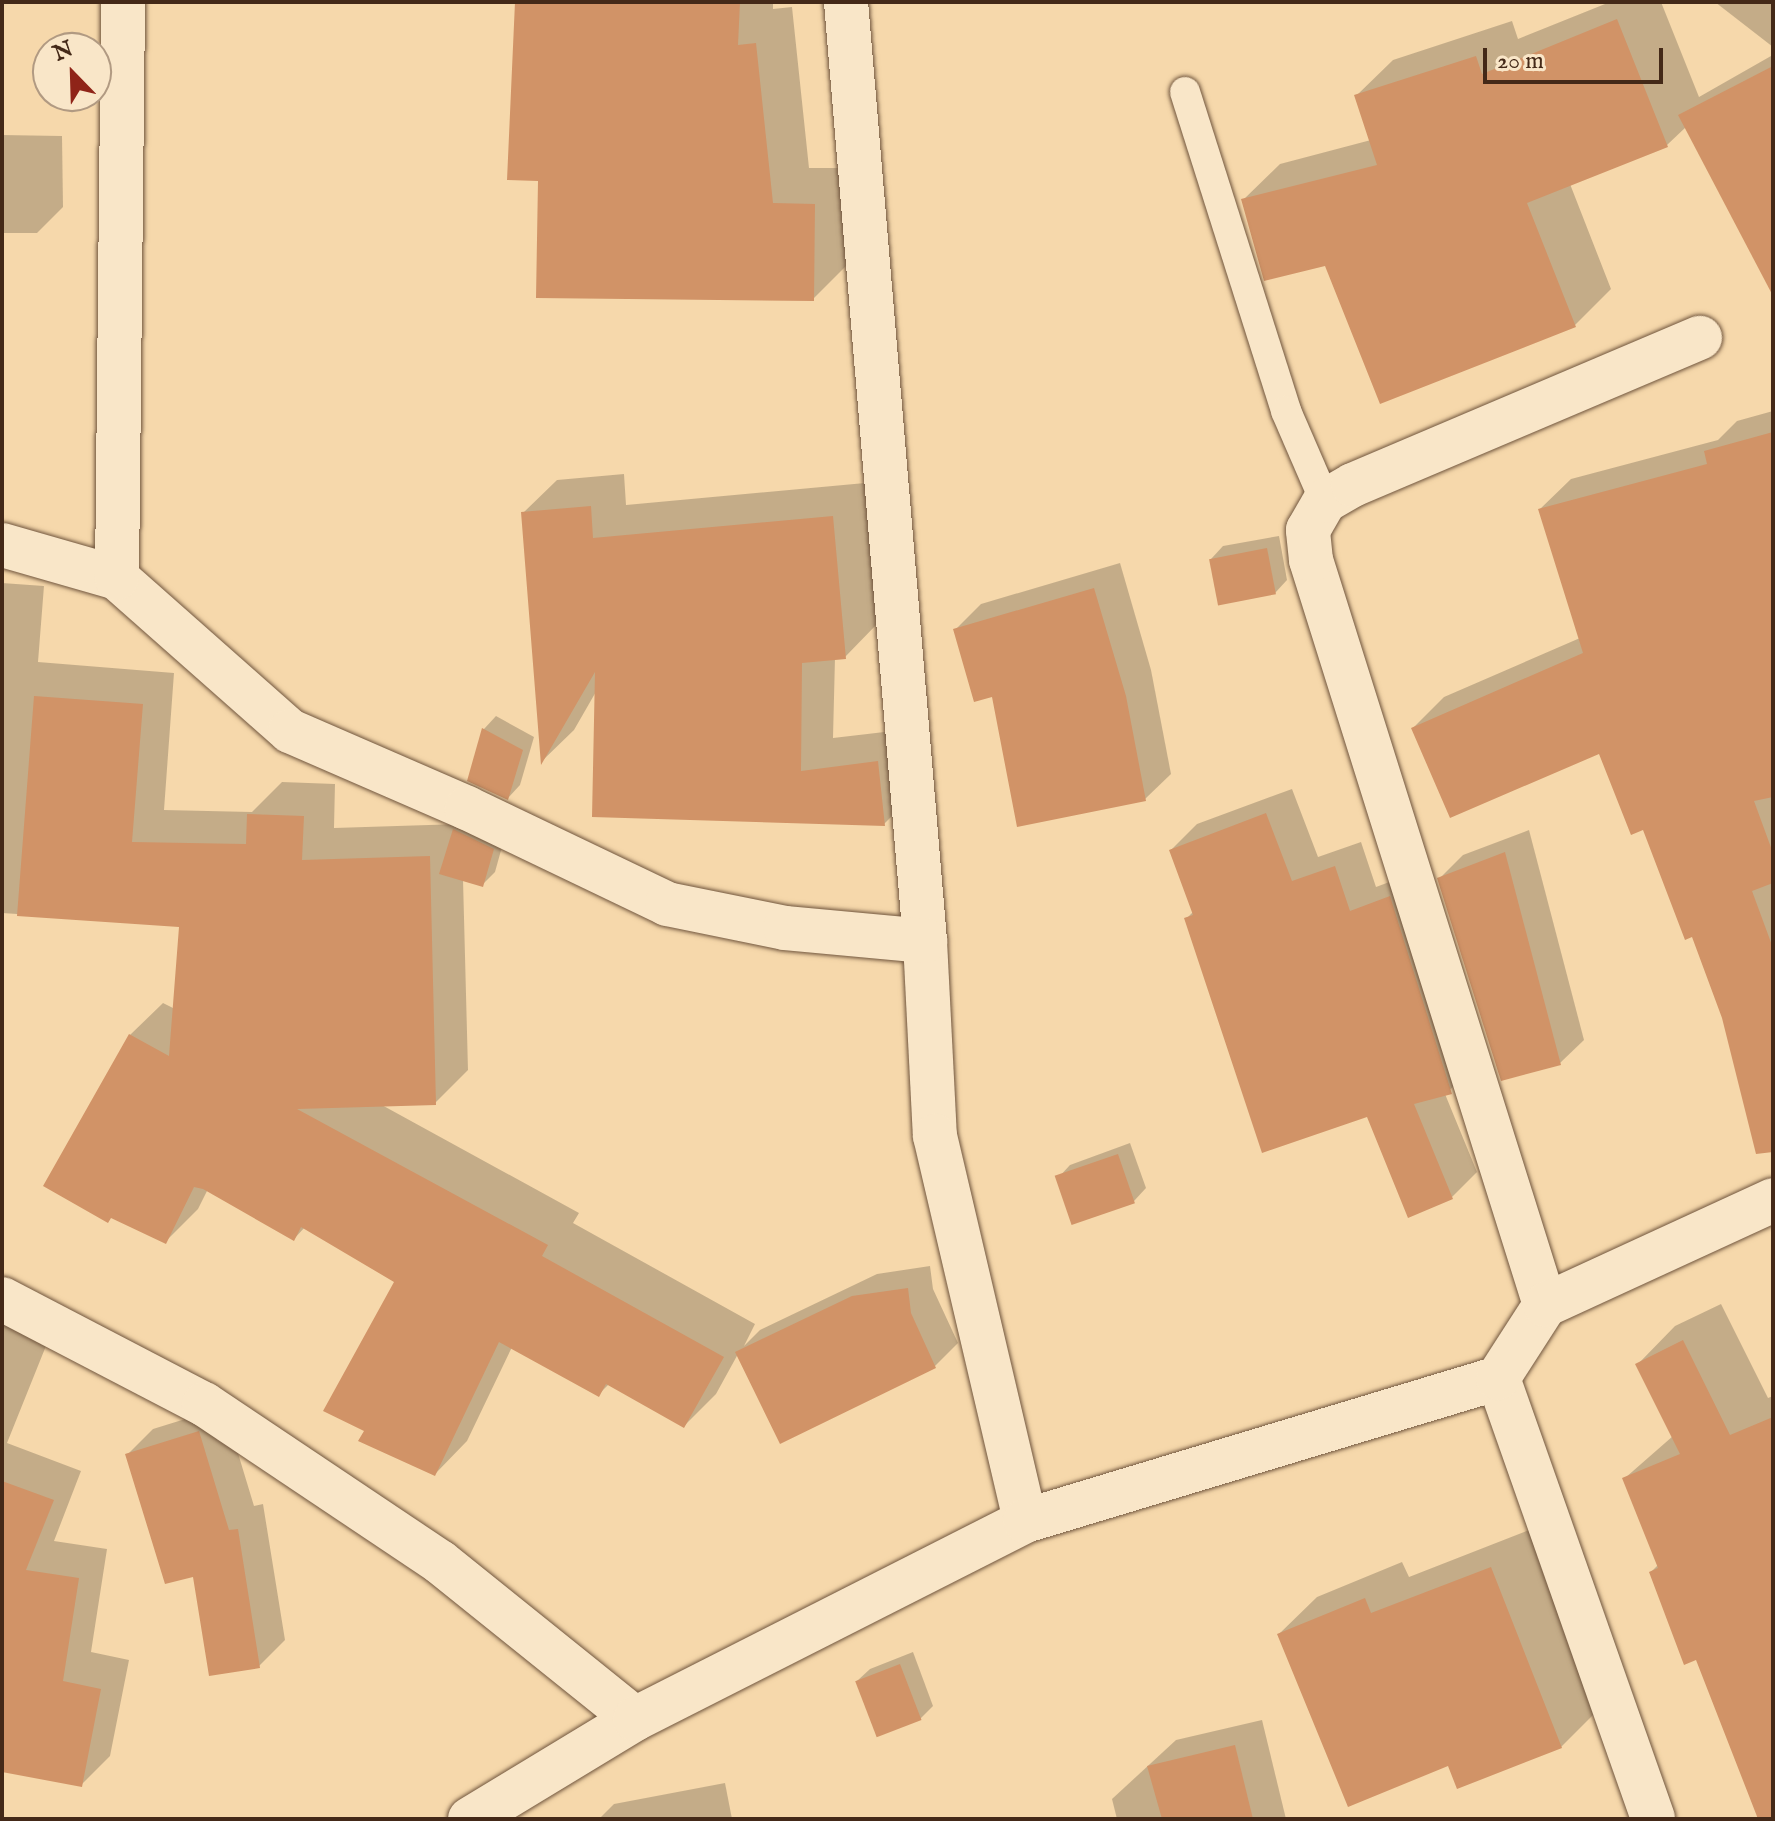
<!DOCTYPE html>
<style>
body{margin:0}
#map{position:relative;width:1775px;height:1821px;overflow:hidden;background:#f6d8ab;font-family:"IM FELL English",serif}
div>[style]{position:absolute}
.shadow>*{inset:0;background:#0003}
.building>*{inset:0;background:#d19367;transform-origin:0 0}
.roads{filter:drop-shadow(0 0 2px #70553d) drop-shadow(0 0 2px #70553d)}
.lane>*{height:30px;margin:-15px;padding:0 15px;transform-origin:15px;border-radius:15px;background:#f9e6c8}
.street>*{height:44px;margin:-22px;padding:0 22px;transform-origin:22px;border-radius:22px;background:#f9e6c8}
span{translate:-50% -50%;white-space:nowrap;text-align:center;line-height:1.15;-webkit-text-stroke:7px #f9e6c8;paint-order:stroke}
.frame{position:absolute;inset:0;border:4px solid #442918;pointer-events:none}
.north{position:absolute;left:32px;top:32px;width:80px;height:80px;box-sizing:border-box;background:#f9e6c8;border:2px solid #b19a82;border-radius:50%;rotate:337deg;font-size:22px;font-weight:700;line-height:32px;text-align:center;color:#442918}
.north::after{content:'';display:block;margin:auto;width:28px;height:36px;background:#8f2418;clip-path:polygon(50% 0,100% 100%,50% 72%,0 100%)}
.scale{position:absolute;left:1483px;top:48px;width:180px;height:36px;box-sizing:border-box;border:4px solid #442918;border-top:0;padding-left:10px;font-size:24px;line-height:28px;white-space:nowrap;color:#442918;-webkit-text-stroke:6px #f9e6c8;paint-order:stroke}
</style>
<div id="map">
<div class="shadow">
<i style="clip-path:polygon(517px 2px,773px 2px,773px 9px,792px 7px,809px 168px,851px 168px,849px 263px,813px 299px,540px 179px)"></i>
<i style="clip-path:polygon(1610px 2px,1661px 2px,1699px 97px,1771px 56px,1773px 223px,1686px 127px,1667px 145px,1570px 184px,1611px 289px,1575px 325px,1327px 264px,1243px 200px,1280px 164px,1371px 140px,1356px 96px,1393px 60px,1512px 21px,1518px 39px)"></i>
<i style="clip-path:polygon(1715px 2px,1773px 2px,1773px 47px)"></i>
<i style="clip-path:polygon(2px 135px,62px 136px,63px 207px,37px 233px,2px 233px)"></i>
<i style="clip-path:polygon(1773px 411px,1773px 987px,1644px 828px,1600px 752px,1413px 728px,1444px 697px,1580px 638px,1540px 509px,1571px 479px,1718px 440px,1737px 421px)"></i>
<i style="clip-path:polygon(624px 474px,626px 505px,865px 483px,878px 623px,845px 657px,835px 658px,833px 738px,910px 729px,917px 791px,884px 824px,597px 690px,574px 730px,542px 761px,523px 513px,557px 480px)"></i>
<i style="clip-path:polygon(1279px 536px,1287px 580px,1275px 593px,1211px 559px,1223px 546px)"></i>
<i style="clip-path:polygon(1120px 563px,1151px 670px,1171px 774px,1145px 799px,994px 694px,955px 630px,981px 604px)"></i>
<i style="clip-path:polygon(2px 583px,44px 586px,38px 662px,174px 673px,164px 810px,252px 812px,282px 782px,335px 784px,334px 828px,460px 824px,505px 836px,495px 872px,482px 885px,463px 879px,468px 1070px,435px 1103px,380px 1104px,579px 1213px,573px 1223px,755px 1324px,744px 1346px,760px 1330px,877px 1274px,930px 1266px,933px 1289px,958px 1343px,935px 1366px,738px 1354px,716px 1394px,684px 1426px,609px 1384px,599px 1394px,512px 1347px,467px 1441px,435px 1474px,367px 1430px,397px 1282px,305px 1227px,294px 1239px,208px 1189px,198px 1209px,166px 1241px,130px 1035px,163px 1003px,175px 1009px,181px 925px,2px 913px)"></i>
<i style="clip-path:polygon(496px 716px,534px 737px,520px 785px,508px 798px,469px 780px,484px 729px)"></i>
<i style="clip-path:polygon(1292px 789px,1318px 857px,1361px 842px,1376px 887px,1416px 872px,1477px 1066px,1445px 1094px,1477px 1172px,1452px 1197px,1186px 919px,1194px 911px,1171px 850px,1197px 824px)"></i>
<i style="clip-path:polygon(1529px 830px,1584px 1040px,1560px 1063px,1439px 879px,1463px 855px)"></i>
<i style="clip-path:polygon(1130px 1143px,1146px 1188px,1134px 1201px,1058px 1178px,1070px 1165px)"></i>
<i style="clip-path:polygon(1721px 1304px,1768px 1398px,1773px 1396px,1773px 1819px,1760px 1819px,1698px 1657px,1651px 1572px,1659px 1564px,1625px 1478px,1673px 1436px,1638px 1364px,1675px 1326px)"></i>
<i style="clip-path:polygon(2px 1310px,52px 1331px,7px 1443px,81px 1471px,54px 1541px,107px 1549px,91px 1652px,129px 1660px,110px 1756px,81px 1785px,2px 1770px)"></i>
<i style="clip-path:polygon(224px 1407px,254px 1506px,263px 1504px,285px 1640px,259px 1666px,195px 1574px,128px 1454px,153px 1429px)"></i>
<i style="clip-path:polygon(1529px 1530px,1599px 1709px,1561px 1747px,1449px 1763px,1279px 1634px,1317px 1597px,1402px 1562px,1409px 1577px)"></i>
<i style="clip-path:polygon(913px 1652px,933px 1706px,920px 1719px,857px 1681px,870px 1669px)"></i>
<i style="clip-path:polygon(1262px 1720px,1286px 1819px,1117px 1819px,1112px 1799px,1176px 1740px)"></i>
<i style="clip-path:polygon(725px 1783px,732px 1819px,599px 1819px,614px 1804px)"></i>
</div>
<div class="building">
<i style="clip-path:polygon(515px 2px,740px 2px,738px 45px,756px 43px,773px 203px,815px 204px,814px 301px,536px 298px,538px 181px,507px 180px)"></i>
<i style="clip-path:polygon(1617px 19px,1668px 147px,1527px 203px,1576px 327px,1380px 404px,1325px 266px,1264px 281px,1241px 199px,1377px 165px,1354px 95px,1476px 56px,1482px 74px)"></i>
<i style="clip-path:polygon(1773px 66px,1773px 296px,1678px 115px)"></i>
<i style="clip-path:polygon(1773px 432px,1773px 797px,1754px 801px,1773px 853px,1773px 883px,1752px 891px,1773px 948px,1773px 1152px,1756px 1154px,1722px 1018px,1692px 937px,1685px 940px,1643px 830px,1631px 835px,1599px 754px,1450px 818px,1411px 728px,1583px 653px,1538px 509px,1707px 464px,1704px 451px)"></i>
<i style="clip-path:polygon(591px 506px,593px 538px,833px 516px,846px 659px,802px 663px,801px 771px,878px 761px,885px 826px,592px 817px,595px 672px,541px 765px,521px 512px)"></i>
<i style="left:1267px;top:548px;width:47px;height:59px;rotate:79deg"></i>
<i style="clip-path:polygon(1094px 588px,1126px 696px,1146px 801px,1017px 827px,992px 697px,974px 702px,953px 629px)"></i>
<i style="clip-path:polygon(34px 696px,143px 704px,132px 842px,246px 844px,247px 814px,304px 816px,302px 860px,430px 856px,436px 1105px,297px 1109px,548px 1245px,542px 1256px,724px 1357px,684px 1428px,606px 1384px,599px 1397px,499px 1342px,435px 1476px,358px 1441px,364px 1431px,323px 1411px,394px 1282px,301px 1227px,294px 1241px,203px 1189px,194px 1187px,166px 1244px,111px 1218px,108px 1223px,43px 1186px,129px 1034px,169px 1056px,179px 927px,17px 916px)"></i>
<i style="clip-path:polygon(482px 728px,523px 750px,508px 800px,467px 781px)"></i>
<i style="clip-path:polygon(1266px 813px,1292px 881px,1335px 866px,1350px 911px,1390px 896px,1452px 1094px,1414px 1104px,1453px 1199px,1408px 1218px,1367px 1117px,1262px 1153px,1184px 918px,1193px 915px,1169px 850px)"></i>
<i style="clip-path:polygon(453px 829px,494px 849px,483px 887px,439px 874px)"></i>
<i style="clip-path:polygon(1505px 852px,1561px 1065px,1501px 1081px,1437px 878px)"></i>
<i style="left:1118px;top:1154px;width:52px;height:67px;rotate:71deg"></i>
<i style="clip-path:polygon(908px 1288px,911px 1313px,936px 1368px,780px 1444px,735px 1352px,852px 1296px)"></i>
<i style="clip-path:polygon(1683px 1340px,1730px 1435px,1773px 1417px,1773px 1819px,1758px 1819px,1696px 1660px,1684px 1665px,1649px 1572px,1658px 1568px,1622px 1478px,1680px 1454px,1635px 1364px)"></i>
<i style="clip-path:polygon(199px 1431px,229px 1530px,238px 1529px,260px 1668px,209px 1676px,193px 1577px,165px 1584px,125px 1454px)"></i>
<i style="clip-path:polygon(2px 1481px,54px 1500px,26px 1570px,79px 1578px,63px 1681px,101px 1689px,82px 1787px,2px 1772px)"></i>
<i style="clip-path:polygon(1491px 1567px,1562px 1748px,1457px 1789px,1448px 1766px,1348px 1807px,1277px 1634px,1365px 1598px,1371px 1613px)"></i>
<i style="left:900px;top:1664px;width:60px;height:48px;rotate:69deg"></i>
<i style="clip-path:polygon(1235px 1745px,1253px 1819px,1162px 1819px,1147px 1766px)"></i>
</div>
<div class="roads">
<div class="lane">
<i style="left:1185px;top:92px;width:335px;rotate:72.4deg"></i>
<i style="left:1286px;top:411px;width:98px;rotate:66.6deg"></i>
</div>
<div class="street">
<i style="left:846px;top:2px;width:942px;rotate:85.19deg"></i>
<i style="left:925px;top:941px;width:195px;rotate:87.1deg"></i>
<i style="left:935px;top:1136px;width:395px;rotate:76.8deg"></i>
<i style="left:2px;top:545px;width:120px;rotate:16deg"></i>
<i style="left:117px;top:578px;width:231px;rotate:41.5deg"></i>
<i style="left:290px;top:731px;width:193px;rotate:23.5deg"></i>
<i style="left:467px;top:808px;width:222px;rotate:25.6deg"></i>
<i style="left:667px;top:904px;width:120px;rotate:11.5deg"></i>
<i style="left:785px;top:928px;width:141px;rotate:5.3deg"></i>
<i style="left:117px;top:578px;width:576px;rotate:-89.4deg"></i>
<i style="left:2px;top:1299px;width:228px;rotate:27.5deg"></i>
<i style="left:204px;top:1404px;width:284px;rotate:33.8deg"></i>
<i style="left:440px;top:1562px;width:250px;rotate:38.8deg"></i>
<i style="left:1545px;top:1305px;width:781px;rotate:-107.44deg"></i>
<i style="left:1311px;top:560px;width:30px;rotate:-96deg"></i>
<i style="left:1308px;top:530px;width:34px;rotate:-60deg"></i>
<i style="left:1325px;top:501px;width:32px;rotate:-30deg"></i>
<i style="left:1353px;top:485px;width:377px;rotate:-23deg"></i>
<i style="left:1498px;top:1378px;width:467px;rotate:70.6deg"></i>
<i style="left:470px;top:1819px;width:193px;rotate:-31.2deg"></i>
<i style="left:635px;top:1719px;width:437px;rotate:-26.9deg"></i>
<i style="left:1025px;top:1521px;width:494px;rotate:-16.8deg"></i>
<i style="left:1498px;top:1378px;width:87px;rotate:-57.2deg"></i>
<i style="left:1545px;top:1305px;width:251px;rotate:-24.7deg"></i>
</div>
</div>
<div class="frame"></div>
<div class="north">N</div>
<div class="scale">20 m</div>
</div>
